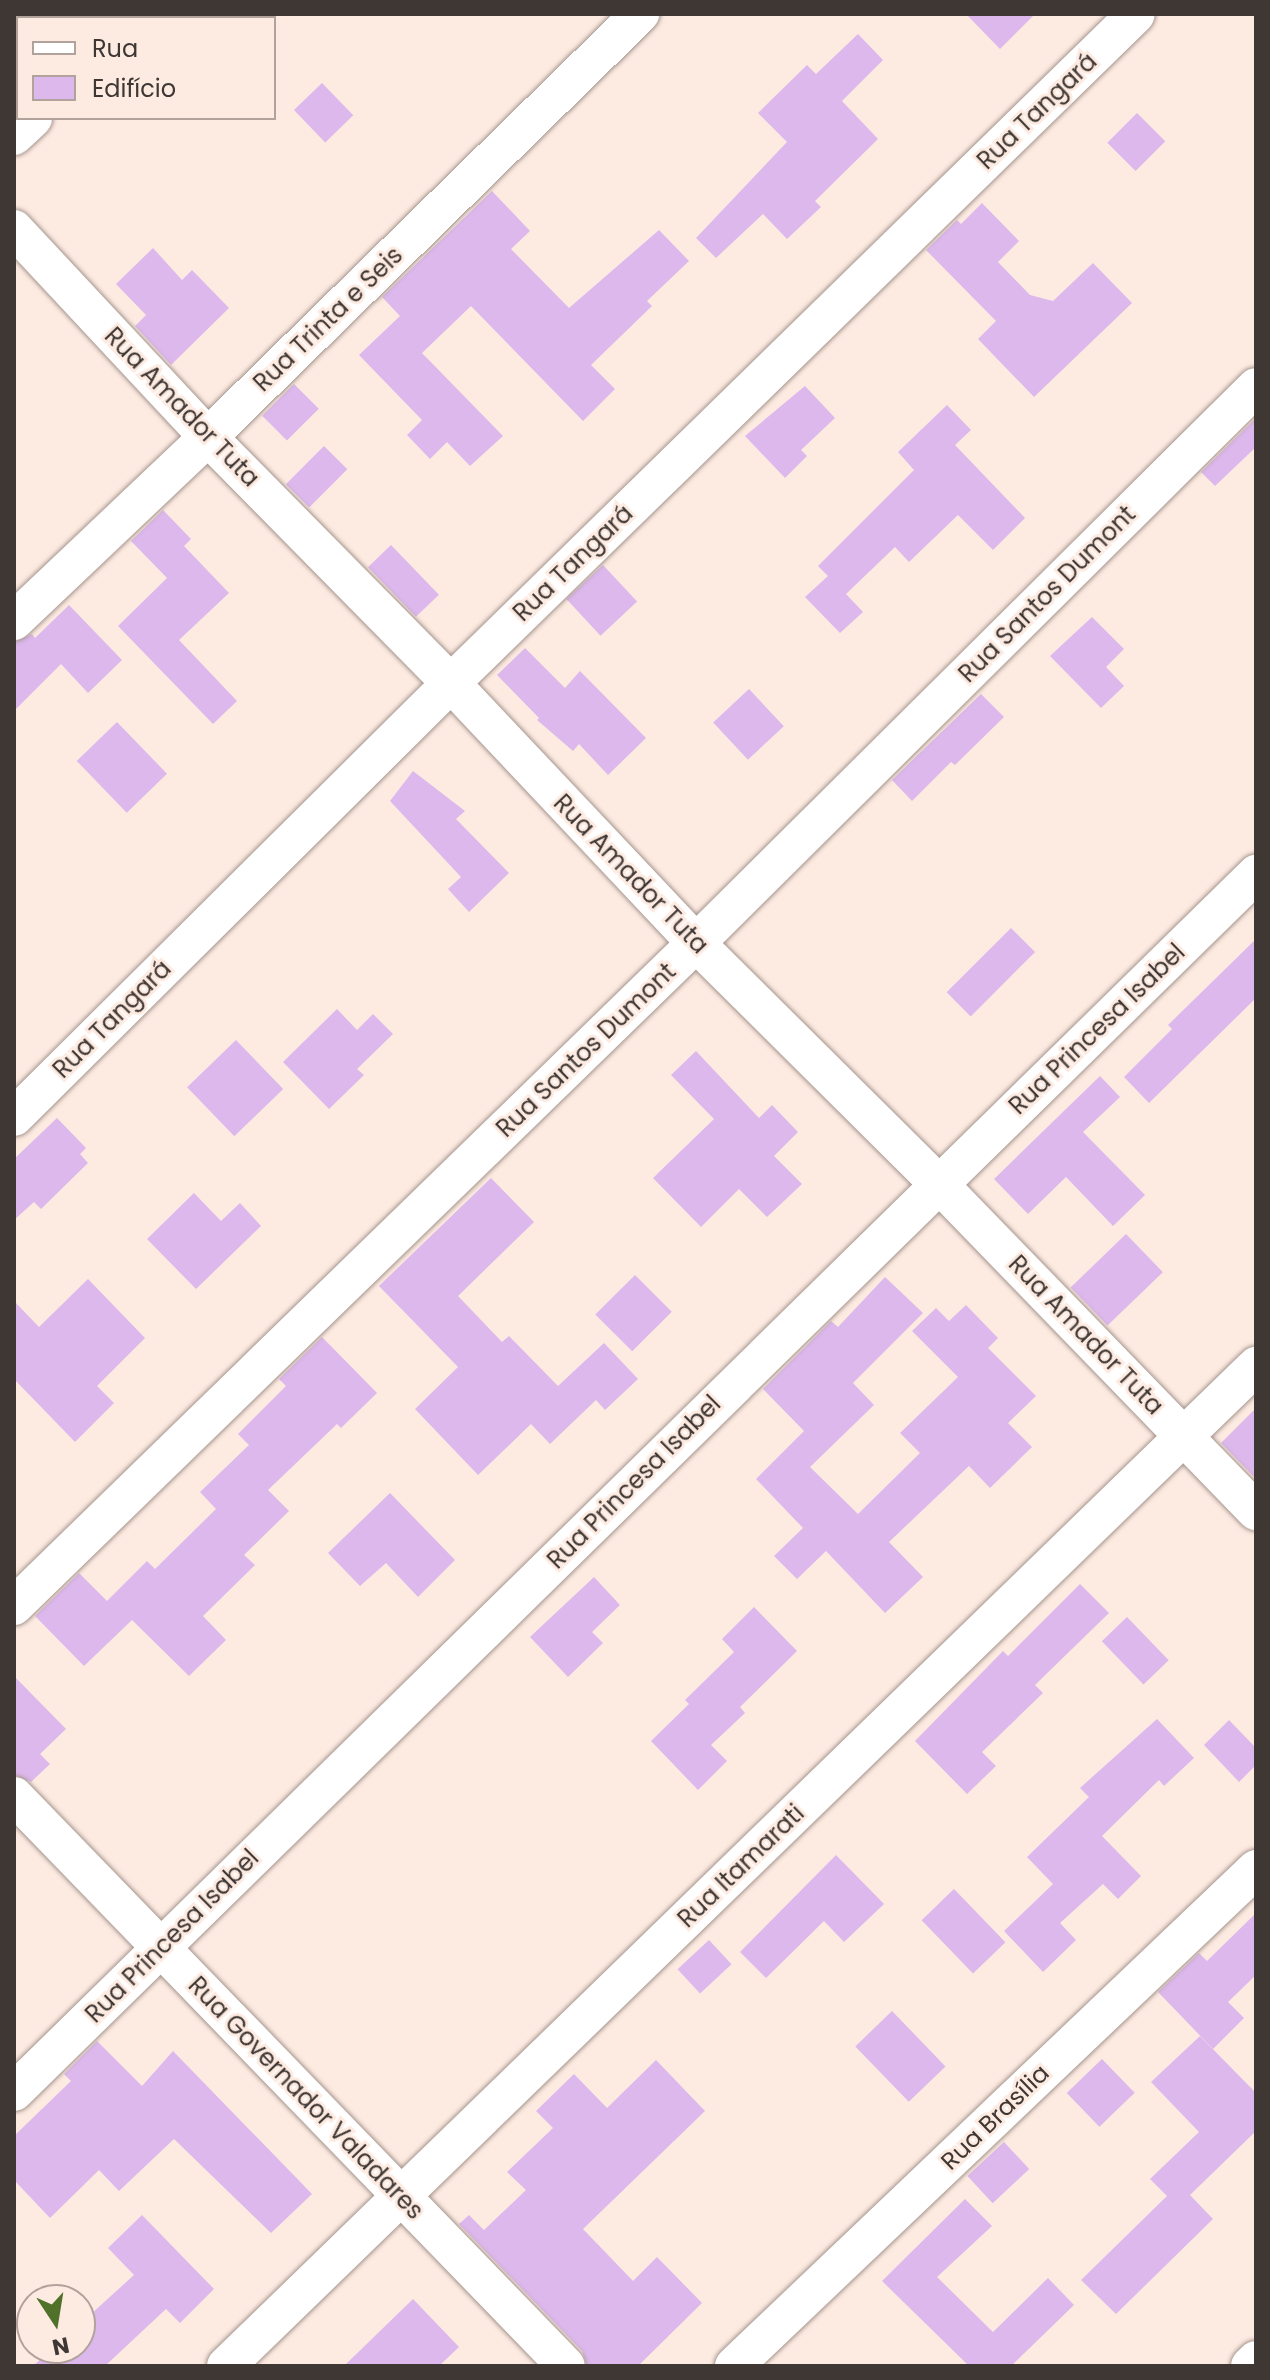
<!DOCTYPE html>
<meta charset="utf-8">
<style>
body{margin:0}
#map{position:relative;width:1270px;height:2380px;overflow:hidden;background:#fdebe2;font-family:Poppins,sans-serif}
div>[style]{position:absolute}
.building>*{inset:0;background:#dcb8ec;transform-origin:0 0}
.roads{filter:drop-shadow(0 0 2px #a5958d) drop-shadow(0 0 2px #a5958d)}
.minor>*{height:38px;margin:-19px;padding:0 19px;transform-origin:19px;border-radius:19px;background:#fff}
span{translate:-50% -50%;white-space:nowrap;text-align:center;line-height:1.15;-webkit-text-stroke:6px #fdebe2;paint-order:stroke}
.street-label{font-size:24px;color:#3e3734}
.frame{position:absolute;inset:0;border:16px solid #3e3734;pointer-events:none}
.legend{position:absolute;left:16px;top:16px;width:260px;height:104px;box-sizing:border-box;background:#fdebe2;border:2px solid #b1a39c;margin:0;padding:10px 14px;list-style:none;font-size:24px;color:#3e3734}
.legend li{display:flex;align-items:center;gap:16px;height:40px}
.legend b{width:40px;border:2px solid #b1a39c}
.north{position:absolute;left:16px;top:2284px;width:80px;height:80px;box-sizing:border-box;background:#fdebe2;border:2px solid #b1a39c;border-radius:50%;rotate:168deg;font-size:22px;font-weight:700;line-height:32px;text-align:center;color:#3e3734}
.north::after{content:'';display:block;margin:auto;width:28px;height:36px;background:#4f7129;clip-path:polygon(50% 0,100% 100%,50% 72%,0 100%)}
</style>
<div id="map">
<div class="building">
<i style="clip-path:polygon(966px 14px,1035px 14px,1000px 49px)"></i>
<i style="clip-path:polygon(858px 34px,883px 60px,842px 101px,878px 139px,815px 201px,821px 207px,787px 239px,763px 214px,716px 258px,696px 238px,787px 142px,758px 113px,807px 65px,816px 74px)"></i>
<i style="left:322px;top:83px;width:45px;height:39px;rotate:46deg"></i>
<i style="left:1137px;top:113px;width:40px;height:42px;rotate:45deg"></i>
<i style="clip-path:polygon(492px 191px,530px 231px,511px 249px,569px 308px,659px 230px,689px 261px,647px 301px,652px 306px,591px 365px,615px 389px,583px 421px,471px 306px,422px 353px,503px 436px,470px 466px,447px 442px,430px 459px,407px 435px,422px 420px,359px 355px,400px 316px,382px 297px)"></i>
<i style="clip-path:polygon(982px 203px,1019px 241px,998px 262px,1030px 295px,1053px 301px,1093px 263px,1132px 303px,1034px 397px,978px 339px,996px 321px,926px 250px,957px 220px,961px 224px)"></i>
<i style="clip-path:polygon(153px 248px,182px 280px,192px 270px,229px 308px,171px 365px,135px 326px,146px 315px,116px 284px)"></i>
<i style="left:294px;top:384px;width:35px;height:45px;rotate:45deg"></i>
<i style="clip-path:polygon(805px 386px,835px 418px,801px 450px,807px 456px,785px 478px,745px 436px)"></i>
<i style="clip-path:polygon(947px 405px,971px 430px,955px 445px,1025px 518px,993px 550px,958px 515px,909px 562px,895px 547px,846px 594px,863px 612px,840px 633px,805px 597px,828px 576px,818px 566px,914px 470px,898px 452px)"></i>
<i style="clip-path:polygon(1256px 418px,1256px 447px,1215px 486px,1201px 472px)"></i>
<i style="left:324px;top:446px;width:33px;height:54px;rotate:45deg"></i>
<i style="clip-path:polygon(163px 510px,191px 539px,184px 546px,229px 593px,179px 640px,237px 701px,213px 724px,118px 626px,167px 578px,131px 541px)"></i>
<i style="left:391px;top:545px;width:69px;height:32px;rotate:46deg"></i>
<i style="left:603px;top:565px;width:50px;height:50px;rotate:47deg"></i>
<i style="clip-path:polygon(69px 605px,122px 660px,88px 693px,61px 664px,14px 711px,14px 642px,32px 634px,35px 638px)"></i>
<i style="clip-path:polygon(1092px 617px,1124px 649px,1106px 667px,1124px 686px,1101px 708px,1050px 656px)"></i>
<i style="clip-path:polygon(525px 648px,565px 688px,580px 671px,646px 738px,608px 775px,579px 744px,573px 751px,537px 720px,539px 718px,497px 675px)"></i>
<i style="left:749px;top:689px;width:51px;height:49px;rotate:47deg"></i>
<i style="clip-path:polygon(981px 694px,1004px 717px,955px 765px,951px 762px,912px 801px,892px 780px)"></i>
<i style="left:117px;top:722px;width:72px;height:56px;rotate:46deg"></i>
<i style="clip-path:polygon(413px 771px,465px 811px,456px 819px,509px 873px,469px 912px,448px 889px,461px 877px,390px 801px)"></i>
<i style="left:1011px;top:928px;width:34px;height:91px;rotate:45deg"></i>
<i style="clip-path:polygon(1256px 939px,1256px 998px,1149px 1103px,1124px 1077px,1172px 1029px,1168px 1025px)"></i>
<i style="clip-path:polygon(337px 1009px,357px 1030px,373px 1014px,393px 1034px,357px 1069px,364px 1075px,329px 1109px,283px 1062px)"></i>
<i style="left:236px;top:1040px;width:68px;height:68px;rotate:46deg"></i>
<i style="clip-path:polygon(696px 1051px,759px 1118px,772px 1105px,798px 1132px,774px 1156px,802px 1184px,767px 1217px,739px 1189px,701px 1227px,653px 1178px,714px 1119px,671px 1075px)"></i>
<i style="clip-path:polygon(1100px 1076px,1120px 1097px,1083px 1132px,1145px 1195px,1113px 1226px,1066px 1177px,1028px 1214px,994px 1179px)"></i>
<i style="clip-path:polygon(57px 1118px,86px 1148px,80px 1154px,88px 1163px,41px 1209px,34px 1202px,14px 1220px,14px 1159px)"></i>
<i style="clip-path:polygon(491px 1178px,534px 1222px,458px 1296px,502px 1342px,509px 1336px,558px 1386px,604px 1343px,638px 1379px,605px 1410px,596px 1400px,550px 1444px,531px 1424px,478px 1475px,415px 1409px,458px 1367px,379px 1286px)"></i>
<i style="clip-path:polygon(194px 1193px,221px 1221px,240px 1203px,261px 1226px,196px 1289px,147px 1239px)"></i>
<i style="left:1126px;top:1234px;width:53px;height:77px;rotate:46deg"></i>
<i style="left:635px;top:1275px;width:52px;height:56px;rotate:45deg"></i>
<i style="clip-path:polygon(885px 1277px,923px 1313px,853px 1383px,874px 1405px,810px 1467px,858px 1514px,920px 1453px,900px 1433px,958px 1377px,912px 1331px,936px 1308px,949px 1321px,966px 1305px,998px 1338px,988px 1348px,1036px 1396px,1008px 1423px,1032px 1447px,990px 1488px,969px 1466px,889px 1542px,923px 1577px,885px 1613px,826px 1551px,797px 1579px,774px 1556px,803px 1528px,756px 1479px,804px 1431px,763px 1389px,831px 1321px,838px 1327px)"></i>
<i style="clip-path:polygon(88px 1279px,145px 1338px,97px 1386px,114px 1403px,75px 1442px,14px 1379px,14px 1301px,39px 1327px)"></i>
<i style="clip-path:polygon(322px 1337px,377px 1393px,341px 1428px,337px 1424px,268px 1490px,289px 1511px,244px 1555px,255px 1565px,203px 1616px,226px 1640px,189px 1676px,132px 1620px,84px 1666px,35px 1616px,79px 1573px,107px 1601px,147px 1561px,155px 1569px,216px 1509px,200px 1492px,249px 1445px,238px 1434px,286px 1386px,279px 1379px)"></i>
<i style="clip-path:polygon(1256px 1408px,1256px 1479px,1221px 1443px)"></i>
<i style="clip-path:polygon(390px 1493px,455px 1560px,418px 1597px,386px 1563px,360px 1586px,328px 1553px)"></i>
<i style="clip-path:polygon(594px 1577px,620px 1605px,592px 1632px,603px 1643px,568px 1677px,530px 1637px)"></i>
<i style="clip-path:polygon(1080px 1584px,1109px 1613px,1035px 1685px,1043px 1693px,982px 1752px,996px 1766px,967px 1794px,915px 1741px,1003px 1651px,1008px 1656px)"></i>
<i style="clip-path:polygon(754px 1607px,797px 1651px,740px 1707px,745px 1713px,711px 1745px,727px 1761px,698px 1790px,651px 1741px,689px 1704px,685px 1700px,734px 1652px,722px 1639px)"></i>
<i style="left:1127px;top:1617px;width:60px;height:35px;rotate:46deg"></i>
<i style="clip-path:polygon(14px 1676px,66px 1729px,40px 1754px,50px 1764px,31px 1782px,14px 1775px)"></i>
<i style="clip-path:polygon(1157px 1719px,1194px 1758px,1164px 1786px,1159px 1780px,1102px 1836px,1141px 1876px,1118px 1899px,1103px 1884px,1060px 1923px,1076px 1940px,1043px 1972px,1004px 1931px,1053px 1884px,1027px 1857px,1089px 1797px,1080px 1788px)"></i>
<i style="clip-path:polygon(1229px 1720px,1256px 1748px,1256px 1765px,1239px 1782px,1204px 1745px)"></i>
<i style="clip-path:polygon(836px 1855px,884px 1904px,844px 1942px,824px 1921px,766px 1978px,740px 1952px)"></i>
<i style="left:954px;top:1889px;width:74px;height:45px;rotate:46deg"></i>
<i style="clip-path:polygon(1256px 1913px,1256px 1975px,1228px 2002px,1244px 2018px,1213px 2049px,1158px 1992px,1199px 1953px,1207px 1961px)"></i>
<i style="left:709px;top:1940px;width:33px;height:43px;rotate:47deg"></i>
<i style="left:892px;top:2011px;width:77px;height:51px;rotate:46deg"></i>
<i style="clip-path:polygon(1200px 2036px,1256px 2093px,1256px 2131px,1190px 2195px,1213px 2219px,1116px 2314px,1081px 2280px,1167px 2196px,1150px 2179px,1199px 2132px,1151px 2082px)"></i>
<i style="clip-path:polygon(97px 2041px,142px 2086px,173px 2051px,312px 2194px,271px 2233px,174px 2139px,119px 2191px,99px 2170px,50px 2218px,14px 2180px,14px 2136px,71px 2081px,64px 2074px)"></i>
<i style="left:1102px;top:2059px;width:47px;height:49px;rotate:46deg"></i>
<i style="clip-path:polygon(656px 2060px,705px 2111px,583px 2229px,633px 2281px,657px 2257px,702px 2303px,638px 2366px,587px 2366px,582px 2351px,459px 2224px,469px 2215px,484px 2230px,526px 2190px,507px 2172px,553px 2128px,536px 2111px,574px 2074px,607px 2108px)"></i>
<i style="left:1004px;top:2142px;width:37px;height:50px;rotate:47deg"></i>
<i style="clip-path:polygon(965px 2199px,992px 2226px,937px 2277px,993px 2332px,1048px 2278px,1074px 2305px,1011px 2366px,969px 2366px,882px 2281px)"></i>
<i style="clip-path:polygon(142px 2215px,214px 2289px,180px 2323px,166px 2309px,105px 2366px,33px 2366px,53px 2348px,80px 2348px,80px 2324px,134px 2275px,108px 2248px)"></i>
<i style="clip-path:polygon(413px 2299px,459px 2347px,439px 2366px,344px 2366px)"></i>
</div>
<div class="roads">
<div class="minor">
<i style="left:135px;top:18px;width:6px;rotate:-45deg"></i>
<i style="left:14px;top:136px;width:26px;rotate:-43deg"></i>
<i style="left:14px;top:229px;width:284px;rotate:47deg"></i>
<i style="left:208px;top:437px;width:346px;rotate:45.4deg"></i>
<i style="left:451px;top:683px;width:357px;rotate:46.7deg"></i>
<i style="left:696px;top:943px;width:341px;rotate:44.8deg"></i>
<i style="left:938px;top:1183px;width:457px;rotate:45.9deg"></i>
<i style="left:14px;top:621px;width:267px;rotate:-43.5deg"></i>
<i style="left:208px;top:437px;width:605px;rotate:-44.4deg"></i>
<i style="left:14px;top:1117px;width:616px;rotate:-44.8deg"></i>
<i style="left:451px;top:683px;width:957px;rotate:-44.32deg"></i>
<i style="left:14px;top:1606px;width:951px;rotate:-44.19deg"></i>
<i style="left:696px;top:943px;width:789px;rotate:-44.79deg"></i>
<i style="left:14px;top:1796px;width:793px;rotate:45.92deg"></i>
<i style="left:14px;top:2092px;width:1740px;rotate:-44.44deg"></i>
<i style="left:226px;top:2366px;width:1436px;rotate:-44.15deg"></i>
<i style="left:734px;top:2366px;width:721px;rotate:-43.59deg"></i>
<i style="left:1250px;top:2366px;width:8px;rotate:-45deg"></i>
</div>
</div>
<div class="street-label">
<span style="left:1037px;top:111px;rotate:-44deg">Rua Tangará</span>
<span style="left:328px;top:319px;rotate:-44deg">Rua Trinta e Seis</span>
<span style="left:182px;top:407px;rotate:46deg">Rua Amador Tuta</span>
<span style="left:573px;top:563px;rotate:-44deg">Rua Tangará</span>
<span style="left:1047px;top:594px;rotate:-45deg">Rua Santos Dumont</span>
<span style="left:631px;top:874px;rotate:46deg">Rua Amador Tuta</span>
<span style="left:112px;top:1019px;rotate:-45deg">Rua Tangará</span>
<span style="left:1097px;top:1029px;rotate:-44deg">Rua Princesa Isabel</span>
<span style="left:586px;top:1050px;rotate:-44deg">Rua Santos Dumont</span>
<span style="left:1086px;top:1335px;rotate:46deg">Rua Amador Tuta</span>
<span style="left:634px;top:1482px;rotate:-45deg">Rua Princesa Isabel</span>
<span style="left:741px;top:1866px;rotate:-44deg">Rua Itamarati</span>
<span style="left:172px;top:1936px;rotate:-45deg">Rua Princesa Isabel</span>
<span style="left:306px;top:2098px;rotate:46deg">Rua Governador Valadares</span>
<span style="left:995px;top:2117px;rotate:-44deg">Rua Brasília</span>
</div>
<div class="frame"></div>
<ul class="legend">
<li><b style="height:10px;background:#fff"></b>Rua</li>
<li><b style="height:22px;background:#dcb8ec"></b>Edifício</li>
</ul>
<div class="north">N</div>
</div>
